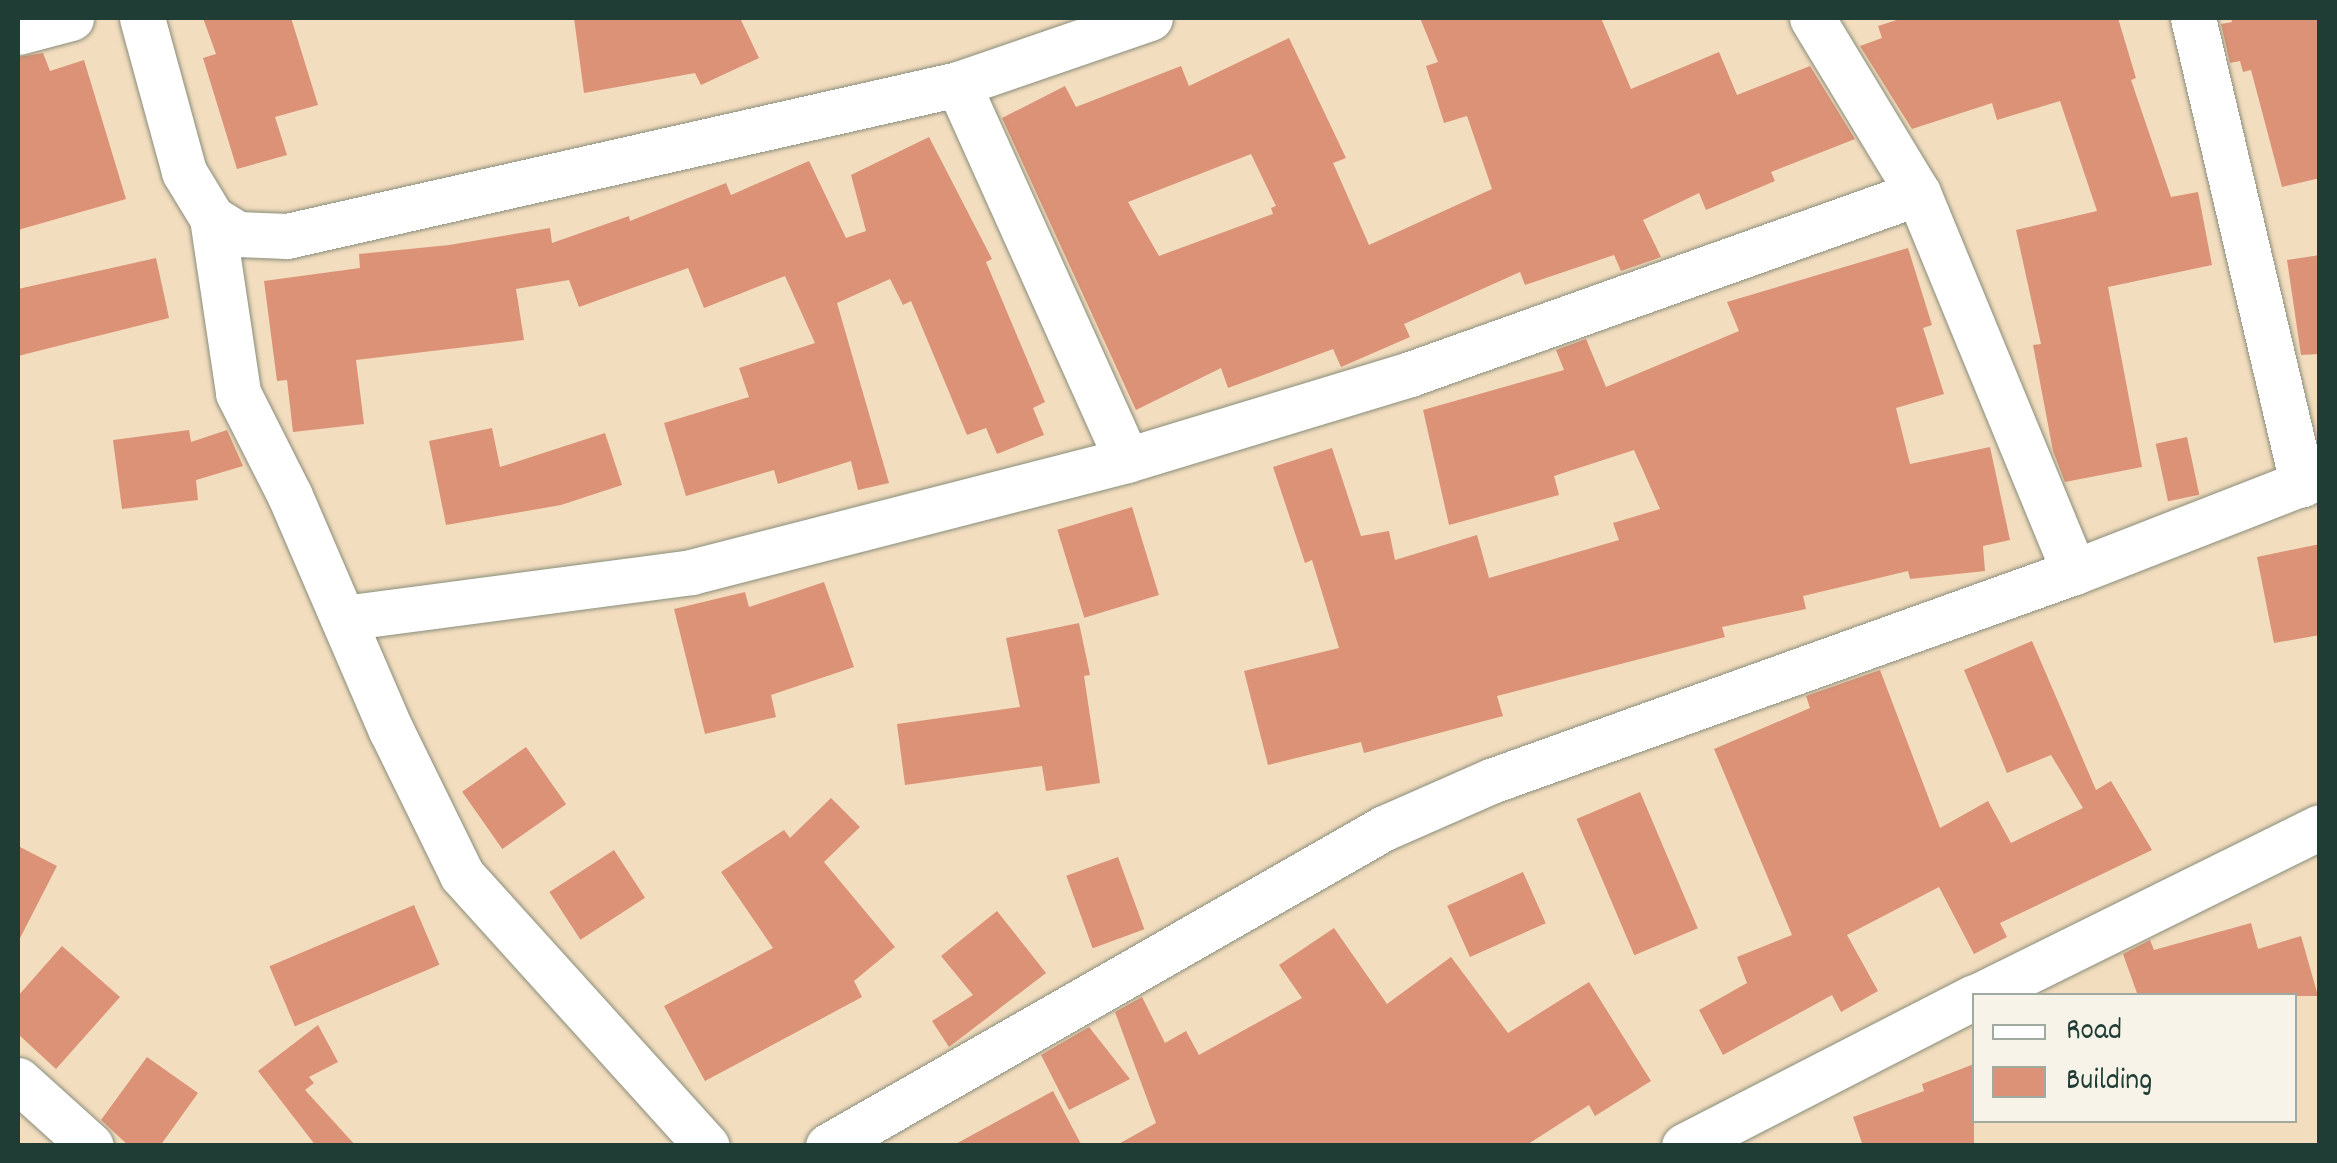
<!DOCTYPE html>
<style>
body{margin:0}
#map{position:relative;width:2337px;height:1163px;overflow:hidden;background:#f3ddbf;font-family:Dekko,sans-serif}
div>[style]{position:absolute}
.building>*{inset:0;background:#db9276;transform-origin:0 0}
.roads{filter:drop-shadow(0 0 2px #898d7a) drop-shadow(0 0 2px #898d7a)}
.minor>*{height:45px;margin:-22.5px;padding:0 22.5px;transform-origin:22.5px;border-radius:22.5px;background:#fff}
span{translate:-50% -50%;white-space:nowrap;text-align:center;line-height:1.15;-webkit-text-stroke:8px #f7f3e8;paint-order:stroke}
.frame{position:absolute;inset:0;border:20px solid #1f3d34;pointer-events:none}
.legend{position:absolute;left:1972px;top:993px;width:325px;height:130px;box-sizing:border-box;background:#f7f3e8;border:2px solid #a1aaa0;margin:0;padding:12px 18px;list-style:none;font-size:30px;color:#1f3d34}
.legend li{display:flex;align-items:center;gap:20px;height:50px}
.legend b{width:50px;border:2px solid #a1aaa0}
</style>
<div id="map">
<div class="building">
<i style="clip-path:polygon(203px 18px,291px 18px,318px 105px,275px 117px,287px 155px,237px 169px,203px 58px,216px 54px)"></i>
<i style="clip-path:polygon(574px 18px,740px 18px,759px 58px,701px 85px,695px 73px,584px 93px)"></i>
<i style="clip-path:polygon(evenodd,1420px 18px,1601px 18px,1631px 89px,1719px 52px,1737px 95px,1810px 66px,1855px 139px,1771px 172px,1775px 181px,1706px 210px,1699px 193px,1643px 220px,1661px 257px,1621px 271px,1614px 255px,1525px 285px,1520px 272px,1404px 324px,1410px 337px,1341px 367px,1333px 349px,1228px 388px,1221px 368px,1136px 410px,1002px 118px,1065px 86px,1076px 107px,1181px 66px,1189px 86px,1289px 38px,1346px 158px,1333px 163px,1369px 245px,1492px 189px,1467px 116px,1444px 123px,1426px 66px,1438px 62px,1420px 18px,1251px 154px,1276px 206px,1271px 208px,1273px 214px,1159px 256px,1128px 202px,1251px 154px)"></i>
<i style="clip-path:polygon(1903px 18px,2118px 18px,2136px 78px,2131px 80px,2171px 197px,2198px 192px,2212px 265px,2108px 287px,2142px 467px,2065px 482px,2053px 451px,2033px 345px,2041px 344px,2016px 230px,2097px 211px,2060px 101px,1997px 120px,1992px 103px,1912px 129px,1860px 46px,1882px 38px,1878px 26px)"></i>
<i style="clip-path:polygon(2231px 18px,2320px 18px,2320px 178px,2282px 187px,2251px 70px,2243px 72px,2240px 61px,2230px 63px,2221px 24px,2232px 22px)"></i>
<i style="clip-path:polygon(43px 53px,50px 71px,84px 60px,126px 199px,18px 230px,18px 57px)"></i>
<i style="clip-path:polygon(929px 137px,992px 259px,986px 262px,1045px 402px,1033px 408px,1044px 435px,997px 454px,986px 428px,967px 435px,911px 301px,903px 305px,890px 279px,837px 303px,889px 483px,858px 490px,851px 461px,778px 484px,774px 470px,686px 496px,664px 423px,749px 397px,739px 368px,815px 343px,785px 276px,704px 308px,688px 268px,579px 307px,569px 280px,516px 289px,524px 340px,356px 360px,364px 424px,293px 432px,287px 380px,277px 381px,264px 281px,360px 268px,359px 254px,449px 245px,550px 228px,552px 243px,629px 216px,630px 221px,726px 183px,731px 195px,809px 161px,846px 238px,866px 231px,851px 175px)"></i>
<i style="clip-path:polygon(1908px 248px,1932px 325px,1923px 328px,1944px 394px,1896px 408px,1910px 464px,1990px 447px,2010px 540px,1983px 546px,1985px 571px,1910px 579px,1908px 571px,1803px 596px,1806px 609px,1722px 627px,1725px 637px,1497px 696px,1503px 716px,1364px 753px,1361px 742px,1268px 765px,1244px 671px,1339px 648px,1312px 560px,1305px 563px,1273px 467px,1332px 448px,1361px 536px,1389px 531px,1395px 560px,1477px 535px,1489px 578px,1619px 540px,1613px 523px,1660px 509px,1634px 450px,1554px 476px,1559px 495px,1449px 525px,1423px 410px,1564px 370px,1556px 350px,1586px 339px,1606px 387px,1739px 331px,1727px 302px)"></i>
<i style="clip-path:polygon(2320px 255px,2320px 354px,2301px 355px,2287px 260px)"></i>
<i style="clip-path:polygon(156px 258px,169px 318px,18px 356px,18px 289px)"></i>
<i style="clip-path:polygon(492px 428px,500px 467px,605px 433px,622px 485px,561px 505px,446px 525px,429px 441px)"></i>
<i style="clip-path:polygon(189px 430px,191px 442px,227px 430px,243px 466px,196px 480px,198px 500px,122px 509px,113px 440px)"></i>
<i style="left:2187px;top:437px;width:59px;height:32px;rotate:78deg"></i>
<i style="left:1132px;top:507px;width:92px;height:78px;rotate:73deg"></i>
<i style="clip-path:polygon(2320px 544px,2320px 635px,2274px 643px,2257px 557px)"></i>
<i style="clip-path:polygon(824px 582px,854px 667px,771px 695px,776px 717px,705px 734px,674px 609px,745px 592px,749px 607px)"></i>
<i style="clip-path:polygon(1079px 623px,1090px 675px,1084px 676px,1100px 783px,1046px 791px,1042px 766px,905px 785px,897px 724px,1020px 707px,1006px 638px)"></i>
<i style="clip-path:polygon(2032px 641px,2096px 790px,2111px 781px,2152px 850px,2000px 923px,2007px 937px,1974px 954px,1939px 887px,1847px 935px,1878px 991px,1841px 1012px,1832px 995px,1723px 1055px,1699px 1010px,1747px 983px,1737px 957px,1792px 935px,1714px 749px,1810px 708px,1806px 696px,1880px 670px,1940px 828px,1988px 801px,2011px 843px,2083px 808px,2051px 755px,2007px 773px,1964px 670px)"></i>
<i style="left:526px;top:747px;width:70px;height:78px;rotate:55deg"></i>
<i style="left:1640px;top:792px;width:148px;height:69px;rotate:67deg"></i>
<i style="clip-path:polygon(831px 798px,860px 827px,824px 862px,895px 947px,854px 981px,862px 997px,705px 1081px,664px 1006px,773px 948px,721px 872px,784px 830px,790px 838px)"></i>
<i style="clip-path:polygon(18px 846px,57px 866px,18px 942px)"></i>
<i style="left:614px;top:850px;width:57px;height:77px;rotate:57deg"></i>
<i style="left:1118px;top:857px;width:77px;height:55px;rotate:70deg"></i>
<i style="left:1523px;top:872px;width:56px;height:83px;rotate:66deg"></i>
<i style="left:414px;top:905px;width:65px;height:157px;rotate:67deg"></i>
<i style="clip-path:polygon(997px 911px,1046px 973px,949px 1047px,932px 1021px,973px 995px,941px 956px)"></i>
<i style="clip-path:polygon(2251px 923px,2258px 949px,2301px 936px,2318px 996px,2138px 996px,2123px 954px,2150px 940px,2154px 950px)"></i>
<i style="clip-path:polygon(1334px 928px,1387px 1004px,1451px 957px,1508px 1033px,1589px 982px,1651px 1081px,1595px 1116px,1589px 1105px,1525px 1146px,1115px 1146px,1156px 1123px,1115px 1012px,1142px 997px,1165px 1043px,1186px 1031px,1199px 1055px,1302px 998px,1279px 965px)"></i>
<i style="clip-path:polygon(62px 946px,120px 997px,56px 1069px,18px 1034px,18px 996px)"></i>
<i style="clip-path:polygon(318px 1025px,338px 1062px,309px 1077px,314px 1083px,305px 1090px,356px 1146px,316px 1146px,258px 1071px)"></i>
<i style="clip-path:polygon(1089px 1027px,1130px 1079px,1069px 1110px,1041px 1055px)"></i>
<i style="clip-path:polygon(147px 1057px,198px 1093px,160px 1146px,129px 1146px,101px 1120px)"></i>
<i style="clip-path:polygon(1974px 1064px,1974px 1146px,1863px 1146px,1853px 1117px,1924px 1091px,1922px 1084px)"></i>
<i style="clip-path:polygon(1053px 1091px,1082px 1146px,952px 1146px)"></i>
</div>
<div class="roads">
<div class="minor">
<i style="left:142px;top:18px;width:160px;rotate:74.7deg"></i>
<i style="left:184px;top:172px;width:54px;rotate:58.7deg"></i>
<i style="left:212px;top:218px;width:31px;rotate:32deg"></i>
<i style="left:238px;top:234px;width:49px;rotate:2.3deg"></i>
<i style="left:287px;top:236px;width:688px;rotate:-12.76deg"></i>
<i style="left:958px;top:84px;width:203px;rotate:-19deg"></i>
<i style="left:1812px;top:18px;width:205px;rotate:58.8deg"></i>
<i style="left:1918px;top:193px;width:410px;rotate:67.6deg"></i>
<i style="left:2193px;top:18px;width:479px;rotate:76.8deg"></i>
<i style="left:18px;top:32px;width:55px;rotate:-14.8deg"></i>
<i style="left:958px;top:84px;width:412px;rotate:65.8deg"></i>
<i style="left:212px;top:218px;width:177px;rotate:81.5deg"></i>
<i style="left:238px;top:393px;width:115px;rotate:63.2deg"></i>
<i style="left:290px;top:496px;width:255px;rotate:66.7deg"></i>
<i style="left:391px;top:730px;width:161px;rotate:63.9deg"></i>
<i style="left:462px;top:875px;width:365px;rotate:47.9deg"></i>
<i style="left:343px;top:618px;width:351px;rotate:-7.5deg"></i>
<i style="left:691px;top:572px;width:450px;rotate:-14.4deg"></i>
<i style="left:1127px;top:460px;width:296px;rotate:-16.9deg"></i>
<i style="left:1410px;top:374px;width:539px;rotate:-19.61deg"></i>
<i style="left:1978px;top:996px;width:381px;rotate:-26.3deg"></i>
<i style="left:18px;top:1080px;width:98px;rotate:42.1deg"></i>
<i style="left:828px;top:1146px;width:641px;rotate:-29.77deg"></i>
<i style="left:1384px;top:828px;width:117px;rotate:-23.7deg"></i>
<i style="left:1491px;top:781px;width:619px;rotate:-19.72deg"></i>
<i style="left:2074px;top:572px;width:264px;rotate:-21.3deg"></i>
<i style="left:1684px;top:1146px;width:326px;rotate:-27.2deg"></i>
</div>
</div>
<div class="frame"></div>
<ul class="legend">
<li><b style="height:12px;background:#fff"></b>Road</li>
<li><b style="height:28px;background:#db9276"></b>Building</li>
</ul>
</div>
